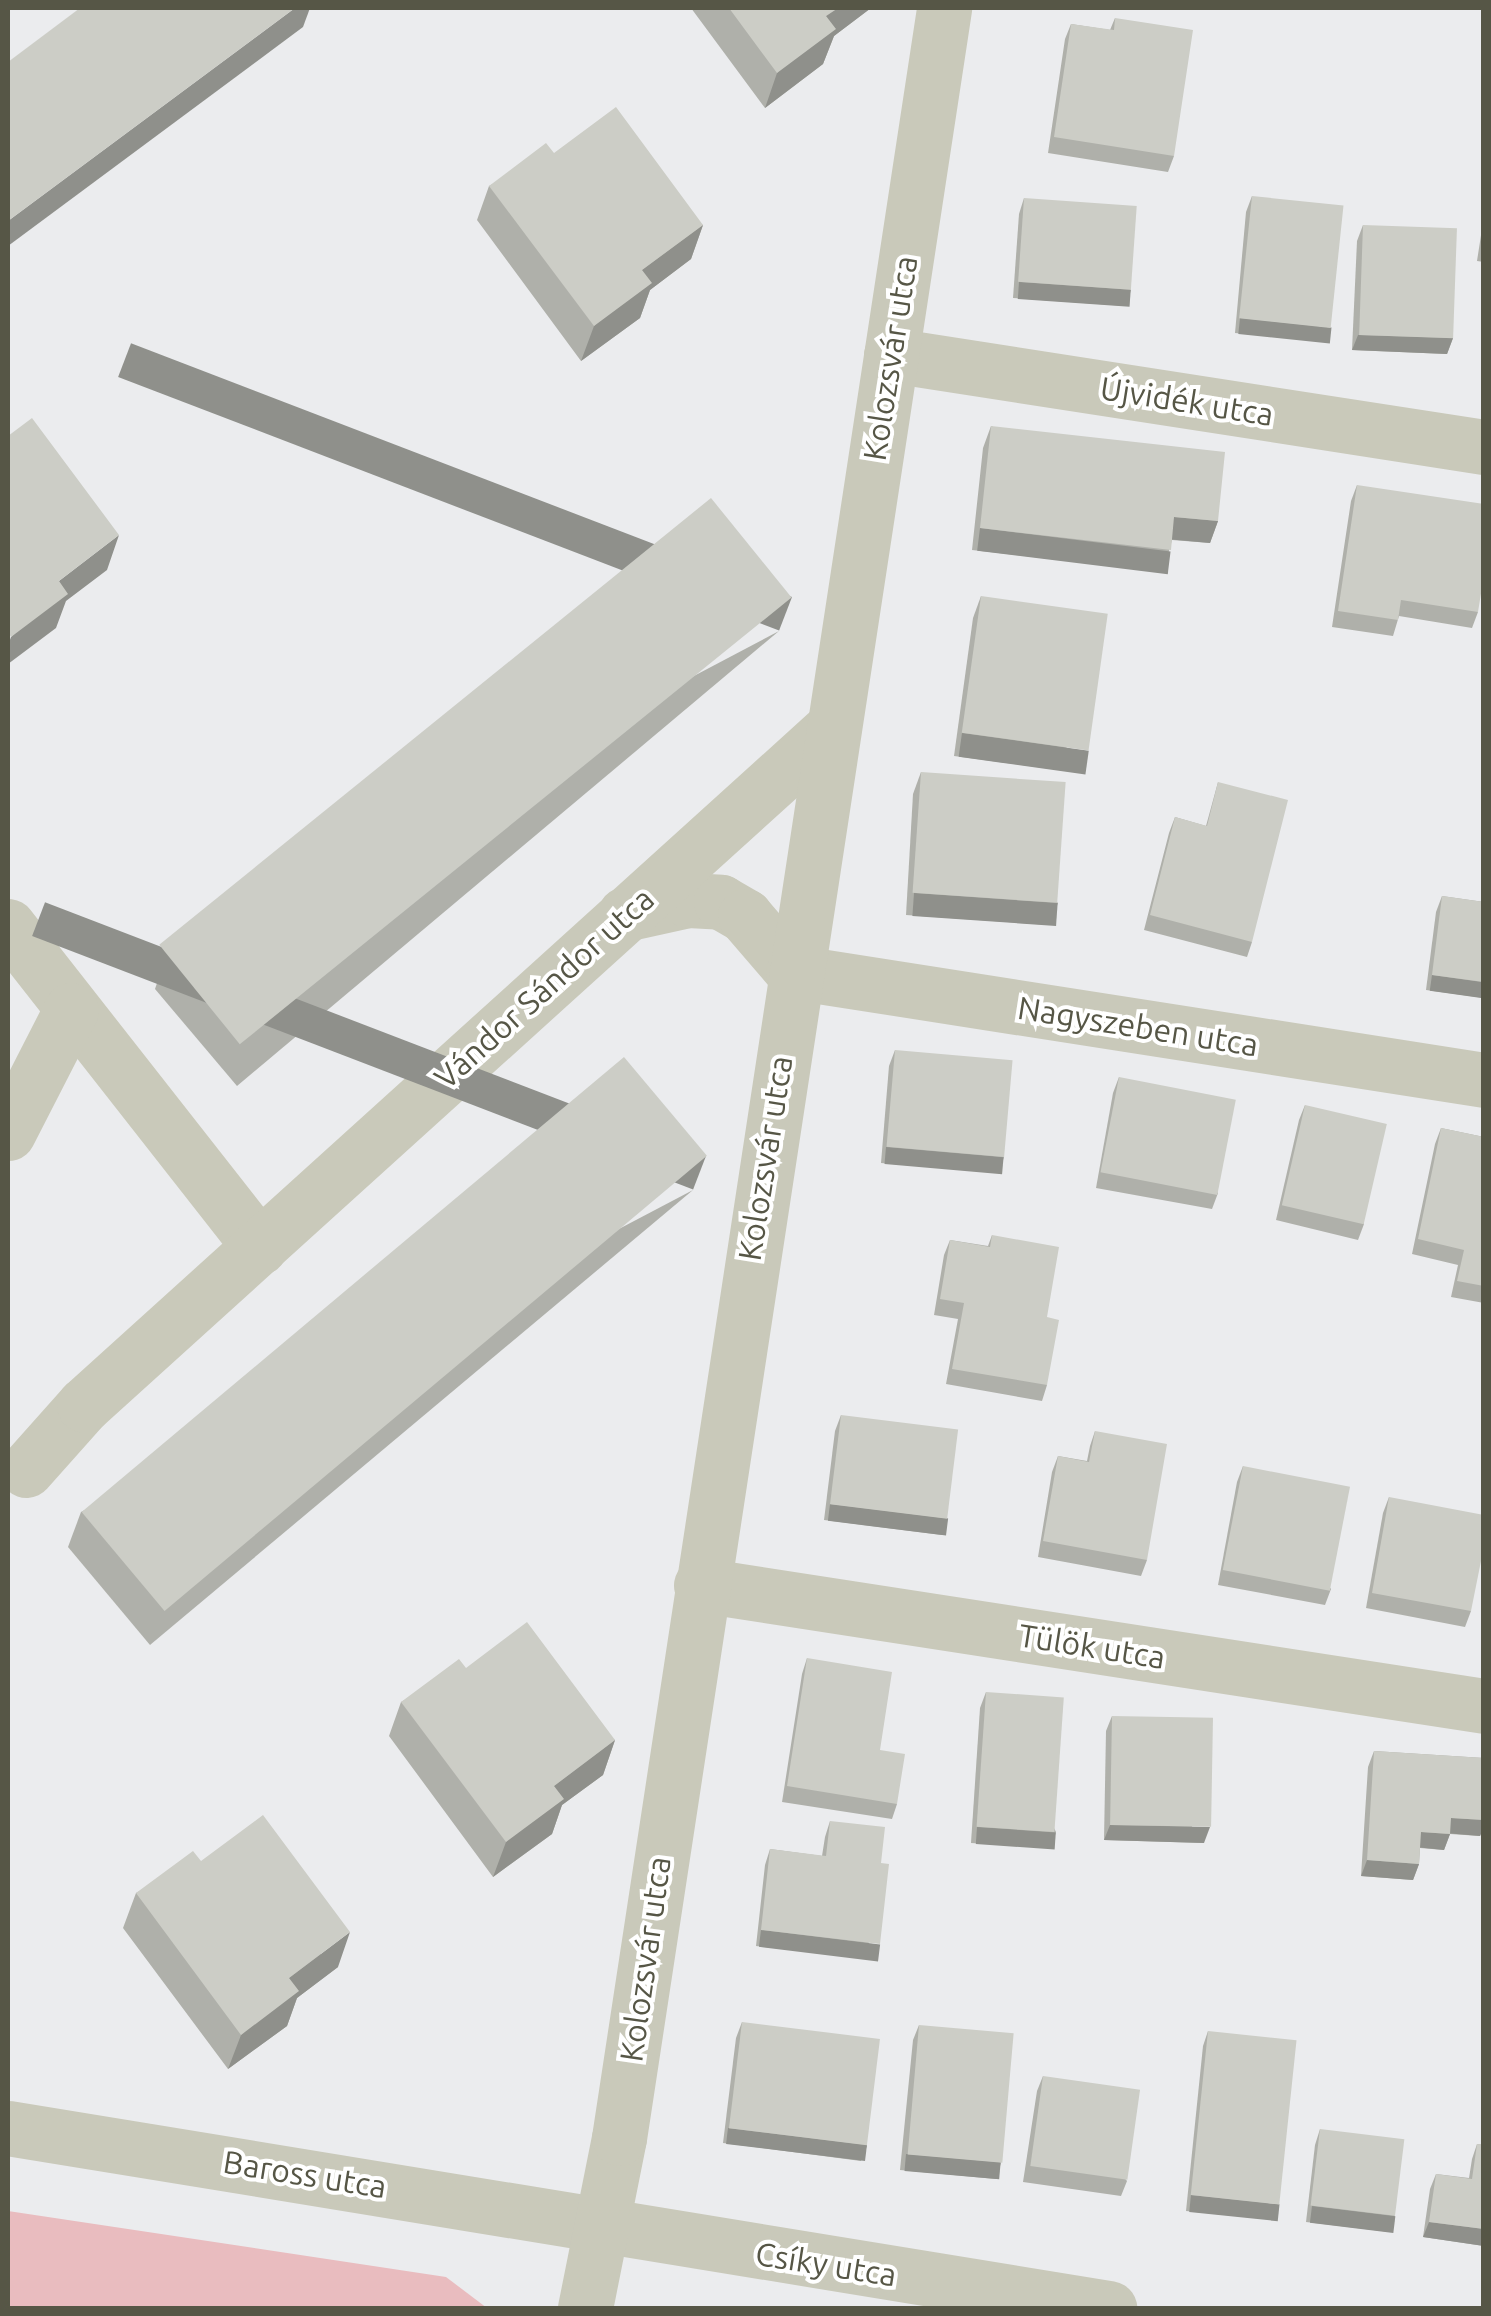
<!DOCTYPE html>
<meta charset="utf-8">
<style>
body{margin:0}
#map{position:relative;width:1491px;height:2316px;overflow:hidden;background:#ebecee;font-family:Ubuntu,sans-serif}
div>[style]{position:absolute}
.green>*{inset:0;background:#e9bcbf}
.street>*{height:55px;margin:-27.5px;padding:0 27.5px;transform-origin:27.5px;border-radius:27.5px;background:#c9c9ba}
.wall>*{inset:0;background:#afb0aa}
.shaded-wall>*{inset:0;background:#8f908b;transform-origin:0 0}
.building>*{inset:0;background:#cccdc6;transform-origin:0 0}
span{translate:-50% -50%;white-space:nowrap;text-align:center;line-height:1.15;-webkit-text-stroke:8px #fff;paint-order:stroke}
.street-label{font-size:32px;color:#565646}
.frame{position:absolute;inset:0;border:10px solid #565646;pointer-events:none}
</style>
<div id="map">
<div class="green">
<i style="clip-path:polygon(8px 2211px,446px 2277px,487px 2308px,8px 2308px)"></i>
</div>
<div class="street">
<i style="left:891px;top:355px;width:600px;rotate:8.82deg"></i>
<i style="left:625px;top:914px;width:65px;rotate:-12.5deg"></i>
<i style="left:688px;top:900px;width:33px;rotate:3deg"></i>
<i style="left:721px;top:902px;width:28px;rotate:30deg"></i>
<i style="left:745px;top:916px;width:74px;rotate:49.4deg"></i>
<i style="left:793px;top:972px;width:699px;rotate:8.88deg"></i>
<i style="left:8px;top:926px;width:408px;rotate:51.9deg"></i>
<i style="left:8px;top:1133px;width:138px;rotate:-62.9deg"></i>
<i style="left:26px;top:1470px;width:87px;rotate:-48.3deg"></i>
<i style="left:84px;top:1405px;width:1005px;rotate:-42.14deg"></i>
<i style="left:701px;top:1585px;width:792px;rotate:8.78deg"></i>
<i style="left:8px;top:2128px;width:1116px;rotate:9.29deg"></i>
<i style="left:585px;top:2308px;width:173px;rotate:-78.7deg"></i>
<i style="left:619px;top:2138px;width:2155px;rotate:-81.32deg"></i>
</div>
<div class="wall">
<i style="clip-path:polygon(691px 8px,871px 8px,834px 36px,823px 64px,765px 108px)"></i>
<i style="clip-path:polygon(1115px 18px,1174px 156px,1168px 172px,1048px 153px,1065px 39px,1071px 24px,1110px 30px)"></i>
<i style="clip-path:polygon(554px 153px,703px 225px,691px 259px,650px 290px,640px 318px,581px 361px,477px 220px,489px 186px)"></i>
<i style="clip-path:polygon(1252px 196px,1327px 342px,1235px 333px,1246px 212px)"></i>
<i style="clip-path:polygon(1024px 198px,1131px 290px,1126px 306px,1013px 298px,1019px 214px)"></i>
<i style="clip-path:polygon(1484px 216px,1484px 262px,1477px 261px)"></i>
<i style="clip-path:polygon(1363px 225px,1453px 338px,1447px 354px,1352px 350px,1357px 241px)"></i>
<i style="clip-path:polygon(991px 426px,1218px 521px,1210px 543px,1172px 540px,1163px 572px,972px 550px,983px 448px)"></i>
<i style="clip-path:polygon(1357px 485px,1478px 612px,1472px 628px,1399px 616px,1393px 636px,1332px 627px,1351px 501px)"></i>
<i style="clip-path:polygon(981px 596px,1081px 773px,954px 756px,973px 618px)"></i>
<i style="clip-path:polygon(779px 631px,237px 1086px,155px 989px,167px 954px)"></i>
<i style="clip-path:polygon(921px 772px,1058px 903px,1050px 925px,906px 915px,913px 794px)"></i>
<i style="clip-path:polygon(1218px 782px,1252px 942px,1247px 957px,1144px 930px,1169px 833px,1175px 817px,1206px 826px)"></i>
<i style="clip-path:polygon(1442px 896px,1484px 902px,1484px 998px,1426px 990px,1436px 912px)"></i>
<i style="clip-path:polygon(895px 1050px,1004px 1157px,999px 1173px,881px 1163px,889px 1066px)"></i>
<i style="clip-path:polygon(1119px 1077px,1218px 1193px,1212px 1209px,1096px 1188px,1113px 1093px)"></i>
<i style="clip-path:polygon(1305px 1105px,1364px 1224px,1358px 1240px,1276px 1220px,1299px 1120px)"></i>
<i style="clip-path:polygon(1441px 1128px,1484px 1137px,1484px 1303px,1451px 1297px,1458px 1265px,1412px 1254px,1435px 1144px)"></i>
<i style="clip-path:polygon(693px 1190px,150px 1645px,68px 1547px,81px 1512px)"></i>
<i style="clip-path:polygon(992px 1235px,1047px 1317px,1047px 1385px,1042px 1401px,946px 1384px,958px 1319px,934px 1315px,944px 1255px,950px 1240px,988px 1246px)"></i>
<i style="clip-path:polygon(841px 1415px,948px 1519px,942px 1535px,824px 1520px,835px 1431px)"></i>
<i style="clip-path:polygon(1095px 1431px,1147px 1560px,1141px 1576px,1038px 1557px,1052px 1472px,1058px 1456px,1087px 1461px,1090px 1446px)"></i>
<i style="clip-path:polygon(1243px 1466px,1331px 1589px,1325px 1605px,1218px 1585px,1237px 1482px)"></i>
<i style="clip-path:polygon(1389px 1497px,1471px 1611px,1465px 1627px,1366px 1608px,1383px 1513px)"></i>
<i style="clip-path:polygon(807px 1658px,880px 1750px,897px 1804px,892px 1819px,782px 1802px,802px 1674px)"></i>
<i style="clip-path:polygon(466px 1668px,615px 1740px,603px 1775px,562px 1805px,552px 1834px,493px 1877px,389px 1736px,401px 1702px)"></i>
<i style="clip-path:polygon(986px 1692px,1056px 1832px,1051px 1848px,971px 1843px,980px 1708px)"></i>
<i style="clip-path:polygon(1112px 1716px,1204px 1843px,1104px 1840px,1106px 1731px)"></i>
<i style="clip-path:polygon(1374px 1751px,1484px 1758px,1484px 1827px,1480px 1836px,1450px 1834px,1444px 1850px,1420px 1848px,1419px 1864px,1413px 1880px,1361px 1876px,1368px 1767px)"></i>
<i style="clip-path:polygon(830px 1821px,874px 1959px,756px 1946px,765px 1865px,770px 1849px,822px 1856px,825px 1837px)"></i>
<i style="clip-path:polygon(201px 1861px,338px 1967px,297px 1998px,287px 2026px,228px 2069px,123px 1928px,136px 1893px)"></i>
<i style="clip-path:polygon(742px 2022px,867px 2146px,861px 2161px,723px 2143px,736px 2038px)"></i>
<i style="clip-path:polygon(919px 2025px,1001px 2163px,996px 2179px,900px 2170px,913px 2040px)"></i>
<i style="clip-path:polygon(1208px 2031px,1274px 2220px,1186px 2211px,1203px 2046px)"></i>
<i style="clip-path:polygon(1043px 2076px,1127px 2181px,1121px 2196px,1023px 2182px,1037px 2091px)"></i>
<i style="clip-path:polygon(1320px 2129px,1395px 2216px,1390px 2232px,1306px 2222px,1315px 2145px)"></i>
<i style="clip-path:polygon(1477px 2144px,1484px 2145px,1484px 2246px,1423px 2237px,1430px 2189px,1436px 2174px,1469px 2178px,1472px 2159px)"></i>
</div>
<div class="shaded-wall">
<i style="clip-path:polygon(295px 8px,310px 8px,303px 27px,8px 246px,8px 221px)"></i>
<i style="clip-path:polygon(838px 8px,871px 8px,834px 36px,823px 64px,765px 108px,777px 73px,826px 16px)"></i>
<i style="clip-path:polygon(703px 225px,691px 259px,650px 290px,640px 318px,581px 361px,594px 326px,642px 270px)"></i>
<i style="left:1019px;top:282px;width:112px;height:17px;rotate:4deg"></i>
<i style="left:1240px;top:318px;width:92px;height:16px;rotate:6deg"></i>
<i style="clip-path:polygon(1358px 335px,1453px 338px,1447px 354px,1352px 350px)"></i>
<i style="clip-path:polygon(1174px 517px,1218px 521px,1210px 543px,1166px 539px)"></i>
<i style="left:980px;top:528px;width:192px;height:23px;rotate:7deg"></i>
<i style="clip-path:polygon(119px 535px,107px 570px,66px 601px,56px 628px,8px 664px,8px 645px,11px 637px,59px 581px)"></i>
<i style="left:792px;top:597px;width:36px;height:708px;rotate:111deg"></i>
<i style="left:962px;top:733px;width:128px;height:24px;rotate:8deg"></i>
<i style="left:914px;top:893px;width:144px;height:23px;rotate:4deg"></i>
<i style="left:1432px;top:975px;width:52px;height:16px;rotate:8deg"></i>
<i style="left:886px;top:1147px;width:118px;height:17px;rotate:5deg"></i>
<i style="left:706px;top:1156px;width:36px;height:708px;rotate:111deg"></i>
<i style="left:830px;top:1504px;width:119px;height:17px;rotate:7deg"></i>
<i style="clip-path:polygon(615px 1740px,603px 1775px,562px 1805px,552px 1834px,493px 1877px,506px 1842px,554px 1786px)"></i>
<i style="clip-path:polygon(1451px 1818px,1484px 1820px,1484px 1827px,1480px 1836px,1445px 1833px)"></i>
<i style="clip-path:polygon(1110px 1825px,1210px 1827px,1204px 1843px,1104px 1840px)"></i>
<i style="left:977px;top:1827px;width:79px;height:17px;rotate:4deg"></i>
<i style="clip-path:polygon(1421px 1832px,1450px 1834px,1444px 1850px,1415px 1847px)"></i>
<i style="clip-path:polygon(1367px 1860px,1419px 1864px,1413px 1880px,1361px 1876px)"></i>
<i style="left:761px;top:1930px;width:120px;height:17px;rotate:7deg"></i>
<i style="clip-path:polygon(350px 1932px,338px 1967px,297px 1998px,287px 2026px,228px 2069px,241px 2035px,289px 1978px)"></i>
<i style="left:728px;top:2128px;width:140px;height:16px;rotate:7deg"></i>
<i style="left:906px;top:2154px;width:95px;height:17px;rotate:5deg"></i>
<i style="left:1191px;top:2195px;width:89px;height:17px;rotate:6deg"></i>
<i style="left:1312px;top:2206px;width:84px;height:17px;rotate:7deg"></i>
<i style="clip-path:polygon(1429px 2222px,1484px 2229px,1484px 2246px,1423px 2237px)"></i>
</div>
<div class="building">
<i style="clip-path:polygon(80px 8px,295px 8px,8px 221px,8px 62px)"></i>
<i style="clip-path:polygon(729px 8px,838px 8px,826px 16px,836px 29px,777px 73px)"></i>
<i style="clip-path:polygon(1115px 18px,1193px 30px,1174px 156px,1054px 137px,1071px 24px,1114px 30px)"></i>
<i style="clip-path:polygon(616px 107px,703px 225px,642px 270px,652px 283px,594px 326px,489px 186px,546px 143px,554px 153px)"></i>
<i style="left:1252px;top:196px;width:92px;height:123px;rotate:6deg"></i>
<i style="left:1024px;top:198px;width:113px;height:84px;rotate:4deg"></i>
<i style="left:1363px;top:225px;width:94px;height:110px;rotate:2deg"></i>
<i style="clip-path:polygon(32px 418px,119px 535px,59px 581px,68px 594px,11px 637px,8px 632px,8px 436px)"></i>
<i style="clip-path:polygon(991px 426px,1225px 452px,1218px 521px,1174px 517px,1171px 550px,980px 528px)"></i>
<i style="clip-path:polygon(1357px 485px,1484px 504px,1484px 575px,1478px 612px,1401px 600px,1398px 620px,1338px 611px)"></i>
<i style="left:711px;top:498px;width:128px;height:710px;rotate:51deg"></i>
<i style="left:981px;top:596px;width:128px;height:138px;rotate:8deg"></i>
<i style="left:921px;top:772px;width:145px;height:121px;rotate:4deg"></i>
<i style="clip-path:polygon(1218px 782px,1288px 800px,1252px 942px,1150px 915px,1175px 817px,1207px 826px)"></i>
<i style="clip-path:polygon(1442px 896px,1484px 902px,1484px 982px,1432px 975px)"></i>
<i style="left:895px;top:1050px;width:118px;height:97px;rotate:5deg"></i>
<i style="left:624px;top:1057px;width:129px;height:708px;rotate:50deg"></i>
<i style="left:1119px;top:1077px;width:119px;height:97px;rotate:11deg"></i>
<i style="left:1305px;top:1105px;width:84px;height:103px;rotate:13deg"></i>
<i style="clip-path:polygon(1441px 1128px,1484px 1137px,1484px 1286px,1457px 1281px,1464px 1250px,1418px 1239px)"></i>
<i style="clip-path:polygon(992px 1235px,1059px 1247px,1047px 1317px,1059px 1320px,1047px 1385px,952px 1369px,964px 1303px,940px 1299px,950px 1240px,990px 1247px)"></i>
<i style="left:841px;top:1415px;width:118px;height:90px;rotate:7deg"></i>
<i style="clip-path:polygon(1095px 1431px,1167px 1444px,1147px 1560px,1043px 1541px,1058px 1456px,1089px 1462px)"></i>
<i style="left:1243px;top:1466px;width:109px;height:106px;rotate:11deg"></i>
<i style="clip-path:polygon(1389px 1497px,1484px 1515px,1484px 1546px,1471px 1611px,1372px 1593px)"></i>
<i style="clip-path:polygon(527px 1622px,615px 1740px,554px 1786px,564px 1799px,506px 1842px,401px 1702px,459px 1659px,466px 1668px)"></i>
<i style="clip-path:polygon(807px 1658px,892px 1672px,880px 1750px,905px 1754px,897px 1804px,787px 1786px)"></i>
<i style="left:986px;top:1692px;width:78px;height:135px;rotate:4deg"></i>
<i style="left:1112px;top:1716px;width:101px;height:109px;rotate:1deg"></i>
<i style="clip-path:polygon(1374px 1751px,1484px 1758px,1484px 1820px,1451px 1818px,1450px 1834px,1421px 1832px,1419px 1864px,1367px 1860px)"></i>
<i style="clip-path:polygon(263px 1815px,350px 1932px,289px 1978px,299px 1991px,241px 2035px,136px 1893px,193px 1851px,201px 1861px)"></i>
<i style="clip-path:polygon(830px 1821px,885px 1827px,881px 1863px,889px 1864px,880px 1944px,761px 1930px,770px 1849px,826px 1856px)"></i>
<i style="left:742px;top:2022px;width:139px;height:107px;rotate:7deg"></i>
<i style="left:919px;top:2025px;width:95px;height:130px;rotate:5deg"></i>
<i style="left:1208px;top:2031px;width:89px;height:165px;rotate:6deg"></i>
<i style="left:1043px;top:2076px;width:98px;height:91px;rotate:8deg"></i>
<i style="left:1320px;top:2129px;width:85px;height:77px;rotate:7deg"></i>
<i style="clip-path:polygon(1477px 2144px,1484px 2145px,1484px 2229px,1429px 2222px,1436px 2174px,1472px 2179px)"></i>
</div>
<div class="street-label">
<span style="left:890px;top:358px;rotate:-81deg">Kolozsvár utca</span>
<span style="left:1187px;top:401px;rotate:9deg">Újvidék utca</span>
<span style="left:544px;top:988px;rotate:-42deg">Vándor Sándor utca</span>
<span style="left:1138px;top:1026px;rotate:9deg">Nagyszeben utca</span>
<span style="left:765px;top:1158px;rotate:-81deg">Kolozsvár utca</span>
<span style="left:1092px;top:1646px;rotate:9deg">Tülök utca</span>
<span style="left:645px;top:1959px;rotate:-82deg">Kolozsvár utca</span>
<span style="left:305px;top:2174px;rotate:9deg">Baross utca</span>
<span style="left:826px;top:2264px;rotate:9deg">Csíky utca</span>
</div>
<div class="frame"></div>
</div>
